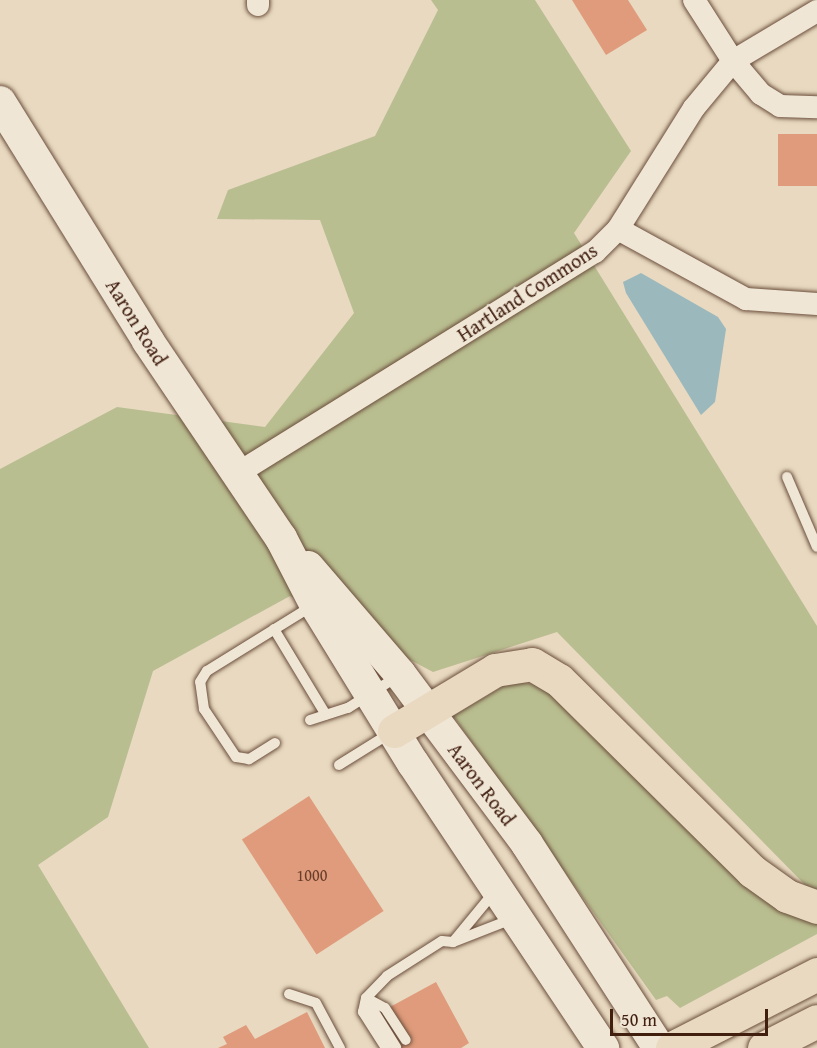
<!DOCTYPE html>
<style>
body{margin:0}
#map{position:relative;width:817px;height:1048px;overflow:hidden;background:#e8d9c0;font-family:"Gentium Book Plus",serif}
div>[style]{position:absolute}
.green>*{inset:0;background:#b9be90}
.water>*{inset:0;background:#9bb8bc}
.building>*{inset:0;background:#df9b7b;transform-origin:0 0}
.roads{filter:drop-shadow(0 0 2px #6b4e3b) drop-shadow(0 0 2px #6b4e3b)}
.lane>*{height:10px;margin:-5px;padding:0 5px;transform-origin:5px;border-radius:5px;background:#f0e6d6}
.street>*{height:22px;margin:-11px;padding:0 11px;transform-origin:11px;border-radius:11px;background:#f0e6d6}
.secondary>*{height:32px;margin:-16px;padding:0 16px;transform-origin:16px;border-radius:16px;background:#f0e6d6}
.highway>*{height:33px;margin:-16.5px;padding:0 16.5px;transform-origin:16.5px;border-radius:16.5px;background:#e8d9c0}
span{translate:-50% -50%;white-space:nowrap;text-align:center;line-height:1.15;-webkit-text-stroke:4.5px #f0e6d6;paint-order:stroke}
.number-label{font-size:16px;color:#683e2a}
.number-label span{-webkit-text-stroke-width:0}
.street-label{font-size:20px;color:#411f0f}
.scale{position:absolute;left:610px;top:1009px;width:158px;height:27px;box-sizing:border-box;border:3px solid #411f0f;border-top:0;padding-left:8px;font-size:18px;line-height:21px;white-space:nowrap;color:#411f0f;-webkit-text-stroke:4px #f0e6d6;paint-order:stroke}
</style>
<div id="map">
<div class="green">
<i style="clip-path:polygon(431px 0,535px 0,631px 151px,574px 233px,817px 626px,817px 891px,812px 892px,557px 632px,433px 672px,290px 596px,153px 671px,108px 817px,38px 865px,149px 1048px,0 1048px,0 469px,117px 407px,265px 427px,354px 313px,320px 220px,217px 219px,228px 190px,375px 136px,438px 10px)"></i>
<i style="clip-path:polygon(510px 682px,548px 685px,817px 921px,817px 934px,680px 1008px,667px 996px,656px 1000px,453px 716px)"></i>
</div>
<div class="water">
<i style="clip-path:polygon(641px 273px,718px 317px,726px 329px,715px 402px,701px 415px,626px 293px,623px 282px)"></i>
</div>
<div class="building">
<i style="clip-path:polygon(572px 0,628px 0,647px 30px,606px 55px)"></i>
<i style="left:778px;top:134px;width:39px;height:52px"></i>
<i style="left:309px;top:796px;width:137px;height:80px;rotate:57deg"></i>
<i style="clip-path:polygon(436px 982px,469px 1043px,461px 1048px,397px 1048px,410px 1038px,390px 1007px)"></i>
<i style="clip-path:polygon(307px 1012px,325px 1048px,218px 1048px,227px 1044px,223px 1037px,246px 1025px,255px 1039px)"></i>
</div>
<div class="roads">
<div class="lane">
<i style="left:787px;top:477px;width:76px;rotate:66.8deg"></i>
<i style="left:274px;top:629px;width:100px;rotate:58.8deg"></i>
<i style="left:310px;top:720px;width:40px;rotate:-18deg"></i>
<i style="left:348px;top:708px;width:59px;rotate:-32.6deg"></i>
<i style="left:275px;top:743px;width:31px;rotate:148deg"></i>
<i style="left:249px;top:759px;width:13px;rotate:-171deg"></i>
<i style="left:236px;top:757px;width:58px;rotate:-123.7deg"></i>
<i style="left:204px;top:709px;width:27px;rotate:-98deg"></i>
<i style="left:200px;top:682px;width:13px;rotate:-58deg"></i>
<i style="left:207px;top:671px;width:123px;rotate:-31.8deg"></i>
<i style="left:339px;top:765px;width:62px;rotate:-31.9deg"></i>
<i style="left:453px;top:942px;width:66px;rotate:-50.5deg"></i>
<i style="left:289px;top:994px;width:28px;rotate:18deg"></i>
<i style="left:316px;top:1003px;width:51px;rotate:61.9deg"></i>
<i style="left:366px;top:998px;width:21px;rotate:28deg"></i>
<i style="left:385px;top:1008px;width:38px;rotate:57deg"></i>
<i style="left:366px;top:999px;width:57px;rotate:58deg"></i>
<i style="left:386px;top:1048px;width:43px;rotate:-122.6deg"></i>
<i style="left:363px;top:1012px;width:14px;rotate:-78deg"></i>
<i style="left:366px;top:998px;width:30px;rotate:-46deg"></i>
<i style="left:387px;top:976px;width:65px;rotate:-32.5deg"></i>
<i style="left:442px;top:941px;width:11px;rotate:5deg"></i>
<i style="left:453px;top:942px;width:63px;rotate:-21.3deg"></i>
</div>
<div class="street">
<i style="left:258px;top:0;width:5px;rotate:90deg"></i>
<i style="left:694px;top:0;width:72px;rotate:57.4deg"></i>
<i style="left:733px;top:61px;width:43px;rotate:49.7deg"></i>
<i style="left:761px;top:94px;width:22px;rotate:32deg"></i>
<i style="left:780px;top:106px;width:37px;rotate:2deg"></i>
<i style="left:618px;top:229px;width:146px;rotate:28.7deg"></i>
<i style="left:746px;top:299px;width:71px;rotate:4deg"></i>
<i style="left:238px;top:473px;width:420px;rotate:-31.8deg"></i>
<i style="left:595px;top:252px;width:33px;rotate:-45deg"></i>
<i style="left:618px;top:229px;width:143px;rotate:-57.9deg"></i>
<i style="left:694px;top:108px;width:61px;rotate:-50.3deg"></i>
<i style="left:733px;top:61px;width:98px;rotate:-30.8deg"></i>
</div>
<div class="secondary">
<i style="left:0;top:102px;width:281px;rotate:58.2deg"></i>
<i style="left:148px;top:341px;width:238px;rotate:56deg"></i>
<i style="left:281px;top:538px;width:74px;rotate:62.7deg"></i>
<i style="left:315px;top:604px;width:187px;rotate:58.4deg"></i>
<i style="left:413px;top:763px;width:343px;rotate:56.3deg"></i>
<i style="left:308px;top:567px;width:141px;rotate:49.3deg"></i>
<i style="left:400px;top:674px;width:212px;rotate:53.2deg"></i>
<i style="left:527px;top:844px;width:243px;rotate:57.1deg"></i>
</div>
<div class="highway">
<i style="left:394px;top:731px;width:118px;rotate:-31.1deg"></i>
<i style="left:495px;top:670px;width:37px;rotate:-9deg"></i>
<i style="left:532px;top:664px;width:31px;rotate:31deg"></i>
<i style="left:559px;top:680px;width:272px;rotate:44.7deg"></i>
<i style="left:752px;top:871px;width:43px;rotate:35.5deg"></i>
<i style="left:787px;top:896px;width:32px;rotate:20deg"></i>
<i style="left:672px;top:1048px;width:163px;rotate:-27deg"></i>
<i style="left:764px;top:1048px;width:59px;rotate:-27deg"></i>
</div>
</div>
<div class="number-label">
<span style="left:312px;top:875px">1000</span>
</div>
<div class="street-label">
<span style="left:527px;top:292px;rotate:-33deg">Hartland Commons</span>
<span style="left:137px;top:322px;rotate:58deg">Aaron Road</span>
<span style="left:482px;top:784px;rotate:53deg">Aaron Road</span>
</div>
<div class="scale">50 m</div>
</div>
